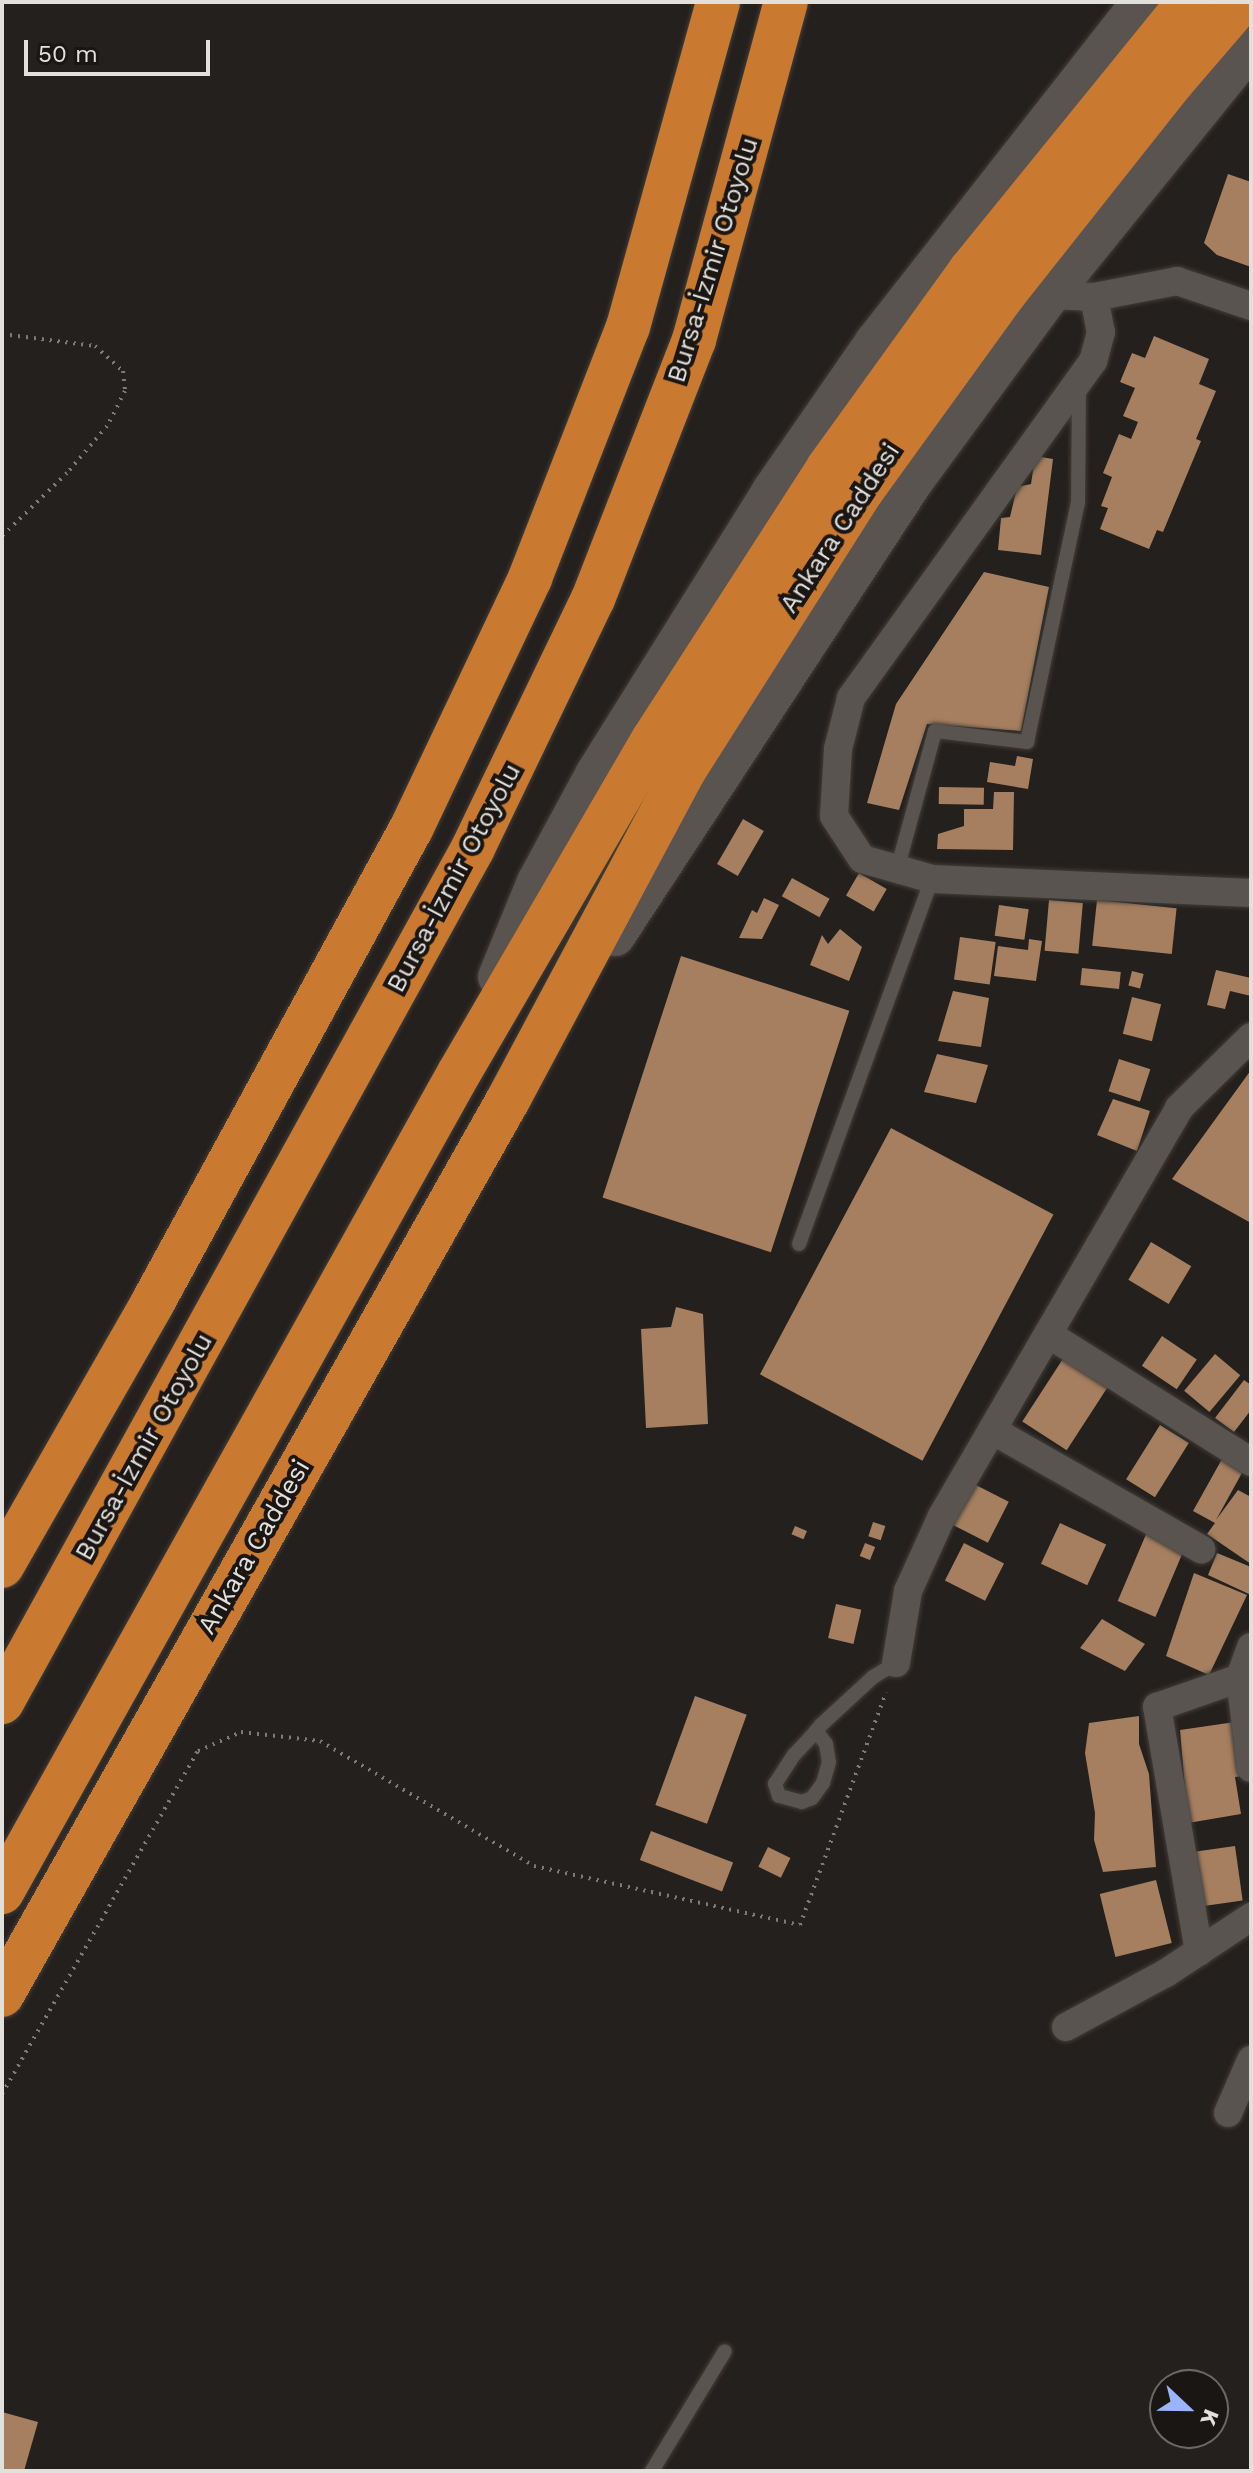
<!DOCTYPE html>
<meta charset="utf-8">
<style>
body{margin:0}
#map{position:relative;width:1253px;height:2473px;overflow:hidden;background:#24201d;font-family:"Work Sans",sans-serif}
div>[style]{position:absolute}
.building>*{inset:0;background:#a67f60;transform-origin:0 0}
.path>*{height:4px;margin-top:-2px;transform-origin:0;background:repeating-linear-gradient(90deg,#7d7a77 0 2px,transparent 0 8px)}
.roads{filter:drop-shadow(0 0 2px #403d3a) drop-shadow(0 0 2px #403d3a)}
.lane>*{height:14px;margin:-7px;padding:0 7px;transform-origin:7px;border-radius:7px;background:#595450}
.street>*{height:28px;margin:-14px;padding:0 14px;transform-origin:14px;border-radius:14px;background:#595450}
.secondary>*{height:40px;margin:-20px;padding:0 20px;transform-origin:20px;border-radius:20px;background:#595450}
.highway>*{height:44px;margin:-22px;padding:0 22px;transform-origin:22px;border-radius:22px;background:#c97a30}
span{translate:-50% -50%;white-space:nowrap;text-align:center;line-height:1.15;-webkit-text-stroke:8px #1a1613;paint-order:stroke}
.street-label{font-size:26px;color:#e2e0dd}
.frame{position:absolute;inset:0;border:4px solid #e2e0dd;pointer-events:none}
.north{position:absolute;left:1149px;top:2369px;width:80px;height:80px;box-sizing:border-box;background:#1a1613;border:2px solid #6a6764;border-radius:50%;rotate:112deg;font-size:22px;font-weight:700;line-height:32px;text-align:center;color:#e2e0dd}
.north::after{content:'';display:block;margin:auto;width:28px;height:36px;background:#9cb4fd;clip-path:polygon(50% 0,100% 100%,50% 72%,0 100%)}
.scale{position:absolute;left:24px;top:40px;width:186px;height:36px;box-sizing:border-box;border:4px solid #e2e0dd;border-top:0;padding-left:10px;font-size:24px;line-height:28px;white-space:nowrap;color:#e2e0dd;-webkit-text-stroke:6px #1a1613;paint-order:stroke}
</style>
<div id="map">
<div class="building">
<i style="clip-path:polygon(1228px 174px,1251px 182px,1251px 267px,1217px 255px,1204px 243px)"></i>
<i style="clip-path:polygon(1154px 336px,1209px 359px,1199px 384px,1216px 391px,1196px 439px,1201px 441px,1163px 532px,1157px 530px,1149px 549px,1100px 529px,1108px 508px,1101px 506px,1112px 477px,1103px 473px,1119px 434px,1131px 439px,1138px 422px,1123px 416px,1135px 388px,1120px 382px,1132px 353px,1145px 358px)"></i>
<i style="clip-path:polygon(1035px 456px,1053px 459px,1041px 555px,998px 550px,1001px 518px,1010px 517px,1017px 487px,1031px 484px)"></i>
<i style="clip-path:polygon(984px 572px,1049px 587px,1021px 731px,927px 724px,899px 810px,867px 803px,896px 704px)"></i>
<i style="clip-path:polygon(1017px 756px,1033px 759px,1028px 789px,987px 782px,990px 762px,1015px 766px)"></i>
<i style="left:939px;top:787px;width:45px;height:17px;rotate:1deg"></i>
<i style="clip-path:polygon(994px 792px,1014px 792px,1013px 850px,937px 849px,938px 834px,964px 826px,964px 809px,993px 809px)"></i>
<i style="left:743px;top:819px;width:24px;height:52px;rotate:30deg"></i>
<i style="left:859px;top:873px;width:32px;height:26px;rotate:30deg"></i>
<i style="left:792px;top:878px;width:43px;height:21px;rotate:29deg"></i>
<i style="clip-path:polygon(764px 898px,779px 905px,762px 939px,739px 938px,752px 910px,757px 913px)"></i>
<i style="left:1049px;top:900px;width:34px;height:51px;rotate:5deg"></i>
<i style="left:1097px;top:900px;width:80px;height:46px;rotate:6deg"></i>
<i style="left:999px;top:905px;width:30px;height:31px;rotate:8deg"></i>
<i style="clip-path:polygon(840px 929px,862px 947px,849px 981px,810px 965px,822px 935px,828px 944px)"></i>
<i style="left:960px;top:937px;width:36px;height:43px;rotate:8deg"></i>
<i style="clip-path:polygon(1029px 939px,1042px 941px,1036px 981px,994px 976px,998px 946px,1028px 950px)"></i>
<i style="left:681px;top:956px;width:177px;height:254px;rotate:18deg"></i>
<i style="left:1082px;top:968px;width:39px;height:17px;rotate:6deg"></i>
<i style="clip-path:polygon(1216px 970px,1251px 978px,1251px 996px,1230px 991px,1225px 1009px,1207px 1005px)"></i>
<i style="left:1132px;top:971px;width:12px;height:15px;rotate:14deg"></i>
<i style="clip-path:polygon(953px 991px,989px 998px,981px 1047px,938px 1041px)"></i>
<i style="left:1132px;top:997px;width:30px;height:38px;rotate:14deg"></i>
<i style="clip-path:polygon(937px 1054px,988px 1065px,976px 1103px,924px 1092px)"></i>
<i style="left:1119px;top:1059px;width:33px;height:34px;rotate:18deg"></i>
<i style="clip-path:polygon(1251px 1070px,1251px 1223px,1172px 1179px)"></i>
<i style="clip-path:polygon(1113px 1099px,1150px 1111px,1137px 1151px,1097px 1135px)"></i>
<i style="left:891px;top:1128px;width:184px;height:279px;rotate:28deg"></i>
<i style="left:1151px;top:1242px;width:47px;height:44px;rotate:31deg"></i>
<i style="clip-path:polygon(676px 1307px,703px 1314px,708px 1424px,646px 1428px,641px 1329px,671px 1327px)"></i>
<i style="left:1162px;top:1336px;width:42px;height:36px;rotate:34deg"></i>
<i style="left:1068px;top:1351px;width:53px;height:84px;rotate:33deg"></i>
<i style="left:1215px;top:1354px;width:33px;height:48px;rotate:40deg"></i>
<i style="clip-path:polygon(1244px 1380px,1251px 1385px,1251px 1410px,1234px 1432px,1215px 1418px)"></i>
<i style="left:1160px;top:1425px;width:34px;height:64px;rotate:32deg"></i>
<i style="clip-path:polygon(1222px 1459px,1243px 1471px,1216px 1520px,1238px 1490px,1251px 1497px,1251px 1564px,1207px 1534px,1215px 1523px,1193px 1511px)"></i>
<i style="left:966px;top:1480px;width:48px;height:46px;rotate:27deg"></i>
<i style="left:873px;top:1522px;width:13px;height:15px;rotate:18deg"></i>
<i style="left:1060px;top:1523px;width:51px;height:45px;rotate:25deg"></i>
<i style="left:795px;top:1526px;width:13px;height:9px;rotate:23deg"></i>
<i style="left:1147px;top:1532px;width:41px;height:75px;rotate:23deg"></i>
<i style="left:865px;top:1543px;width:11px;height:14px;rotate:22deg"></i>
<i style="left:964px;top:1543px;width:45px;height:42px;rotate:27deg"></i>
<i style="clip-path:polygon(1217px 1553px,1251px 1567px,1251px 1595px,1208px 1575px)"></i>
<i style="clip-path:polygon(1194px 1573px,1247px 1595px,1209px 1675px,1166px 1656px)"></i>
<i style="left:836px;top:1604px;width:26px;height:35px;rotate:13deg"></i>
<i style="clip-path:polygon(1102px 1619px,1145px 1644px,1125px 1671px,1080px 1648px)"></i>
<i style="left:695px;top:1696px;width:55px;height:116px;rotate:20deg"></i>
<i style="clip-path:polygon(1139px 1716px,1139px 1744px,1149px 1774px,1156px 1867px,1103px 1872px,1094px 1840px,1095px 1813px,1085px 1753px,1089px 1723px)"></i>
<i style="clip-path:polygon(1235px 1722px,1243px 1776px,1235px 1777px,1241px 1814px,1188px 1823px,1180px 1730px)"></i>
<i style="left:651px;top:1831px;width:88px;height:31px;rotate:21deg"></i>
<i style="left:1235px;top:1846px;width:55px;height:48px;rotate:82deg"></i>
<i style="left:768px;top:1847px;width:25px;height:22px;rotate:26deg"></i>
<i style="left:1156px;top:1880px;width:65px;height:58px;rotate:76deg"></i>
<i style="clip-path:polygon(2px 2412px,38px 2422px,24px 2471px,2px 2471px)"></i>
</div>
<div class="path">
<i style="left:2px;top:334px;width:94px;rotate:7.4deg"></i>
<i style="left:95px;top:346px;width:38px;rotate:42deg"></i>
<i style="left:123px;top:371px;width:20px;rotate:84deg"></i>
<i style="left:125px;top:391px;width:39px;rotate:117deg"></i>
<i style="left:107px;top:426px;width:62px;rotate:130.4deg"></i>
<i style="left:67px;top:473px;width:91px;rotate:135.9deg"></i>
<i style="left:2px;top:2094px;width:395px;rotate:-60.3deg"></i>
<i style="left:198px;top:1751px;width:47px;rotate:-23.8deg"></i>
<i style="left:241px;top:1732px;width:80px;rotate:6.5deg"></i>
<i style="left:320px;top:1741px;width:248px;rotate:30.3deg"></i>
<i style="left:534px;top:1866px;width:272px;rotate:12.5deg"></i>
<i style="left:800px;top:1925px;width:248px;rotate:-69.7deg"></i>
</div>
<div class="roads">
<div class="lane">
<i style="left:897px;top:870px;width:144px;rotate:-74.7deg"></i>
<i style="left:935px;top:731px;width:93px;rotate:6.8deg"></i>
<i style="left:1027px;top:742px;width:244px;rotate:-78deg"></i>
<i style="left:1078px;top:503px;width:118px;rotate:-89.5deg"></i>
<i style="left:799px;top:1244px;width:388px;rotate:-70deg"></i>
<i style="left:816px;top:1731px;width:16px;rotate:52deg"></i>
<i style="left:826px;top:1744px;width:18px;rotate:81deg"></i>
<i style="left:829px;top:1762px;width:22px;rotate:106deg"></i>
<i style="left:823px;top:1783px;width:19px;rotate:126deg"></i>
<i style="left:812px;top:1798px;width:11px;rotate:158deg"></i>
<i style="left:802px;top:1802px;width:24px;rotate:-165deg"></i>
<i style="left:779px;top:1796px;width:13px;rotate:-108deg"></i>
<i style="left:775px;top:1784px;width:35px;rotate:-57deg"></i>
<i style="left:794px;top:1755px;width:33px;rotate:-47deg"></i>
<i style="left:816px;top:1731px;width:8px;rotate:-50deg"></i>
<i style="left:821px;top:1725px;width:71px;rotate:-42.7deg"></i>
<i style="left:873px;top:1677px;width:27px;rotate:-31deg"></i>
<i style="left:652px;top:2471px;width:140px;rotate:-58.7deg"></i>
</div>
<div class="street">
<i style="left:1050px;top:295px;width:44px;rotate:2.6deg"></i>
<i style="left:1094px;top:297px;width:36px;rotate:79deg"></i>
<i style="left:1101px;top:332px;width:30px;rotate:105deg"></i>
<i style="left:1093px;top:361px;width:415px;rotate:125.7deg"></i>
<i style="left:851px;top:698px;width:53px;rotate:104.3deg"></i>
<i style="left:838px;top:749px;width:67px;rotate:93.4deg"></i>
<i style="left:834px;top:816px;width:51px;rotate:56.9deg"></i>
<i style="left:862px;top:859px;width:73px;rotate:15.9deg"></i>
<i style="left:932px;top:879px;width:319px;rotate:2.5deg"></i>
<i style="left:1094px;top:297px;width:85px;rotate:-10.9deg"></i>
<i style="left:1177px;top:281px;width:78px;rotate:18.7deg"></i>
<i style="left:1048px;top:1334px;width:240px;rotate:32.2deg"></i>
<i style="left:992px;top:1430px;width:241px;rotate:29.7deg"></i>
<i style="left:1251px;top:1647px;width:33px;rotate:110deg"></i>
<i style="left:1240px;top:1678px;width:91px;rotate:83deg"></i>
<i style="left:896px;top:1663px;width:73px;rotate:-80.5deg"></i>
<i style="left:908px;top:1591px;width:82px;rotate:-65.6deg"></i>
<i style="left:942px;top:1516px;width:472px;rotate:-59.8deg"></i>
<i style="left:1179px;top:1108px;width:101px;rotate:-44.6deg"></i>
<i style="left:1199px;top:1952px;width:249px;rotate:-99.7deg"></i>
<i style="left:1157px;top:1707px;width:88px;rotate:-19.3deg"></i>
<i style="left:1066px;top:2027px;width:114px;rotate:-28.4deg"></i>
<i style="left:1166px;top:1973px;width:102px;rotate:-33.4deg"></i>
<i style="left:1228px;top:2113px;width:58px;rotate:-66.5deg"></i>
</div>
<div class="secondary">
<i style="left:615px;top:936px;width:545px;rotate:-56.75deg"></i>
<i style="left:914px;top:480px;width:230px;rotate:-53.7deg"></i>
<i style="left:1050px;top:295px;width:319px;rotate:-51deg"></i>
<i style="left:498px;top:977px;width:103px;rotate:-67.7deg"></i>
<i style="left:537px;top:882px;width:124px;rotate:-61.6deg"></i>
<i style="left:596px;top:773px;width:332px;rotate:-58deg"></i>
<i style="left:772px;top:491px;width:181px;rotate:-55.3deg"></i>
<i style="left:875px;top:342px;width:432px;rotate:-51.9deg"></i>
</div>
<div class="highway">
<i style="left:2px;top:1566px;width:304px;rotate:-60.2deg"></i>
<i style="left:153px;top:1302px;width:541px;rotate:-61.4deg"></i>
<i style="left:412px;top:827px;width:276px;rotate:-64.6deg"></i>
<i style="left:530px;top:578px;width:269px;rotate:-68.7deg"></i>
<i style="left:628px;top:327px;width:337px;rotate:-74.5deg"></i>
<i style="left:2px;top:1702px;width:975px;rotate:-61.12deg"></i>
<i style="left:473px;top:848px;width:276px;rotate:-64.3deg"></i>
<i style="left:593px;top:599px;width:278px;rotate:-68.7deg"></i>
<i style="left:694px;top:340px;width:350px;rotate:-74.8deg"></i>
<i style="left:2px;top:1892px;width:938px;rotate:-60.84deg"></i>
<i style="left:459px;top:1073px;width:385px;rotate:-59.8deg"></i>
<i style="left:653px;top:740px;width:323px;rotate:-57.2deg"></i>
<i style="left:828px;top:468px;width:243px;rotate:-54.2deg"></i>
<i style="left:970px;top:271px;width:347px;rotate:-50.9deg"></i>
<i style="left:2px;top:1995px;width:1028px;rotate:-60.52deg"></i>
<i style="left:508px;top:1100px;width:375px;rotate:-61.9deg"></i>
<i style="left:685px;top:769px;width:332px;rotate:-57.6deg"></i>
<i style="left:863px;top:489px;width:241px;rotate:-54.1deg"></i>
<i style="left:1004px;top:294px;width:272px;rotate:-51.6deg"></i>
<i style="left:1173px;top:81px;width:104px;rotate:-49.3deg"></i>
</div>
</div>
<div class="street-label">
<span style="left:713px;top:260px;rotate:-73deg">Bursa-İzmir Otoyolu</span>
<span style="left:840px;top:528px;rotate:-57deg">Ankara Caddesi</span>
<span style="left:454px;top:878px;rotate:-62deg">Bursa-İzmir Otoyolu</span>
<span style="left:144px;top:1447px;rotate:-61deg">Bursa-İzmir Otoyolu</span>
<span style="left:254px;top:1547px;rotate:-60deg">Ankara Caddesi</span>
</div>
<div class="frame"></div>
<div class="north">K</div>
<div class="scale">50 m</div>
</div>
